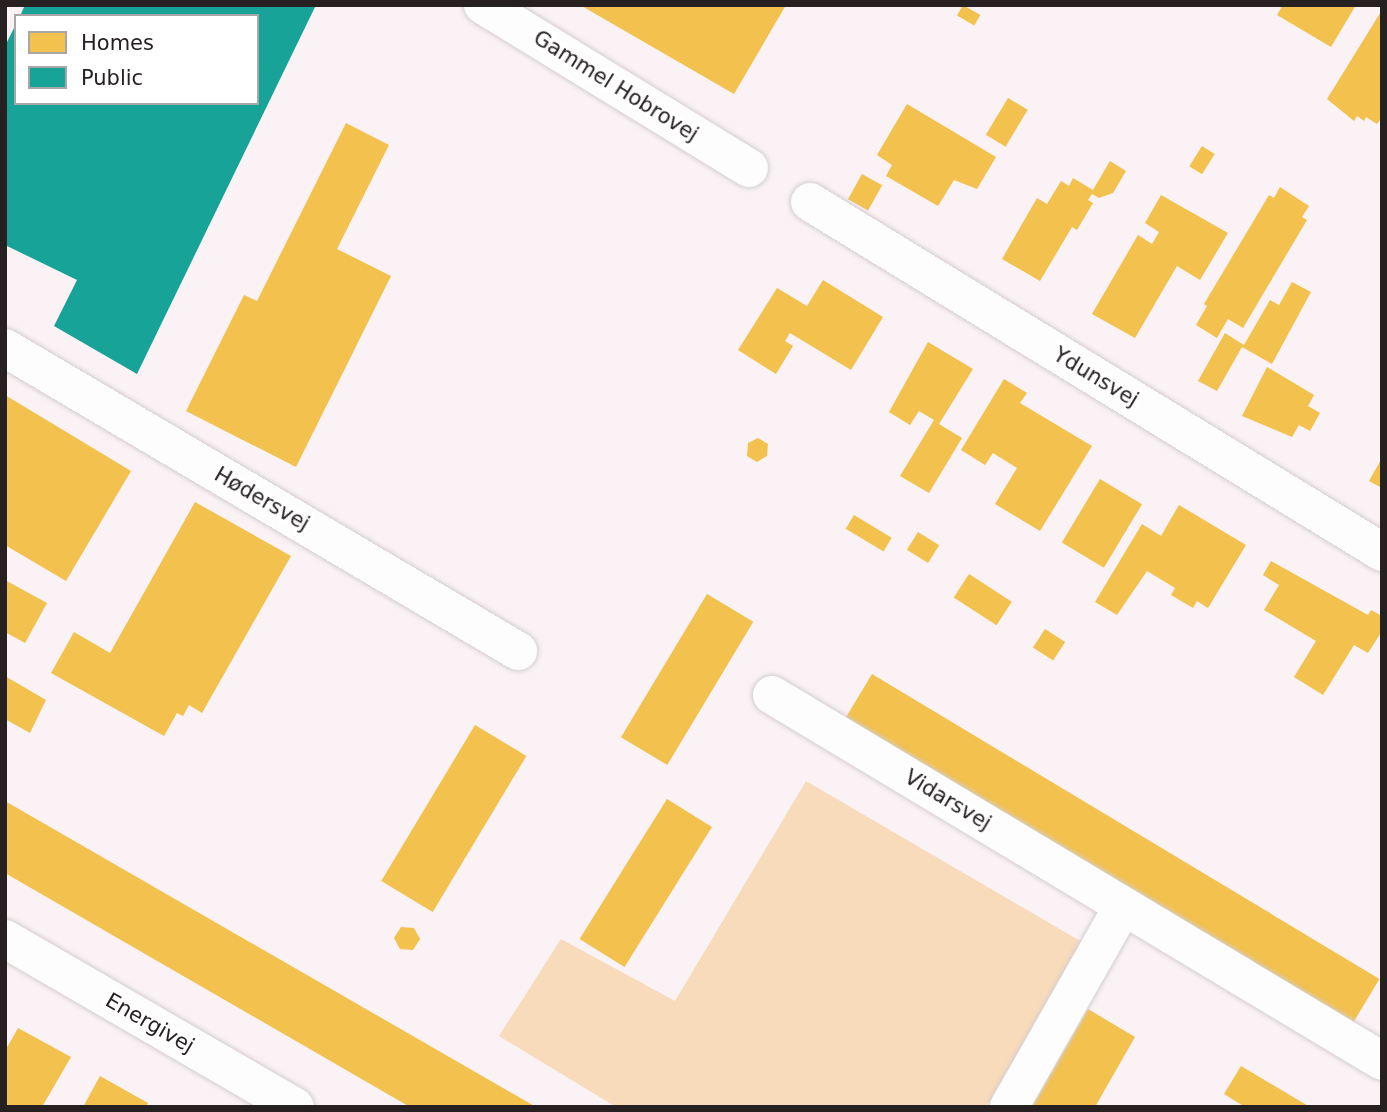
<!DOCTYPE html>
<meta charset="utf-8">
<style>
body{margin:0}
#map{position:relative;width:1387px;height:1112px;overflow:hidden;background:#faf2f4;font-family:"DejaVu Sans",sans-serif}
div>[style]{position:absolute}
.green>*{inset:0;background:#f8dbbb}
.homes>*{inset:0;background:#f2c14e;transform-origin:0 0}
.public>*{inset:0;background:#17a398}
.roads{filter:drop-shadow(0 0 2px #d4cdcf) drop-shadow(0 0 2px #d4cdcf)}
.street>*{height:38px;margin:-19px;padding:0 19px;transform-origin:19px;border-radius:19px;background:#fefdfd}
span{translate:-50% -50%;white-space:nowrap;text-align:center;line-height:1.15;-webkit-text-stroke:7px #fff;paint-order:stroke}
.street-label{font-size:21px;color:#262021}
.frame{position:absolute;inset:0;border:7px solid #262021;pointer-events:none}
.legend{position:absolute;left:14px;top:14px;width:245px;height:91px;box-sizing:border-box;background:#fff;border:2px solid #a8a6a6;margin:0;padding:9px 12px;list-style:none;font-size:21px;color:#262021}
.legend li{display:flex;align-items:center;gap:14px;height:35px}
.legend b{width:35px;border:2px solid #a8a6a6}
</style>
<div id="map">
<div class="green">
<i style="clip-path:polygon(806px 781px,1082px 942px,986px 1107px,616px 1107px,499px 1036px,561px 939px,675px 1001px)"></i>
</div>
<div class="homes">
<i style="clip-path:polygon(580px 5px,786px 5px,734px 94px)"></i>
<i style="left:963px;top:5px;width:20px;height:12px;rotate:30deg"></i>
<i style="clip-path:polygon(1283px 5px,1356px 5px,1331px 47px,1277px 15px)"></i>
<i style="clip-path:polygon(1382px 10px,1382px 117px,1377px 124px,1366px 117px,1364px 121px,1357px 116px,1354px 121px,1327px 99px)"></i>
<i style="left:1008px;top:98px;width:23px;height:43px;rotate:31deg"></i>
<i style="clip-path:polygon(907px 104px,996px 157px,977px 189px,954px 180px,938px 206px,886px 176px,892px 165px,877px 155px)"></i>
<i style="clip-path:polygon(346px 123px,389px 145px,337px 249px,391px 276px,296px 467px,186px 411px,244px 295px,257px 301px)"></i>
<i style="left:1202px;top:146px;width:15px;height:24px;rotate:32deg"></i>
<i style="clip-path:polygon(1110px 161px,1126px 171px,1113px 193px,1099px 198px,1092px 194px,1088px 200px,1093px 203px,1077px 230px,1072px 227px,1040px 281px,1002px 259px,1037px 198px,1047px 204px,1061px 181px,1069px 186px,1073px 178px,1093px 190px)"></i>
<i style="left:862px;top:174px;width:23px;height:29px;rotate:29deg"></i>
<i style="clip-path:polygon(1280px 187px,1309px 206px,1302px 217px,1307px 220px,1243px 328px,1228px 319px,1217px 338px,1196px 325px,1207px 306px,1204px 304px,1269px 195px,1274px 198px)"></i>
<i style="clip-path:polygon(1161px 195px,1228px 233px,1200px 280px,1177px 266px,1135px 338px,1092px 314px,1138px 235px,1152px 244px,1159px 232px,1145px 223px)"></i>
<i style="clip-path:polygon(823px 280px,883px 317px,851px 370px,790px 333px,785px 341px,793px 346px,776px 374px,738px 350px,777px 288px,807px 306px)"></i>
<i style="clip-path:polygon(1292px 282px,1311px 292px,1272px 364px,1242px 347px,1217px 391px,1198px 381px,1225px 333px,1244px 345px,1270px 300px,1279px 305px)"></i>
<i style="clip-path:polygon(928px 342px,973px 369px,939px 424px,962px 438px,929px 493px,900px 476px,934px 420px,919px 411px,910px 425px,889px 412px)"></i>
<i style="clip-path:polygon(1267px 367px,1314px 395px,1308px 406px,1320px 413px,1310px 431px,1299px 425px,1292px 437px,1242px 416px)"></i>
<i style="clip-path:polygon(1004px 379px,1027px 393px,1020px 403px,1092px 446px,1040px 531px,995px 504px,1017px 468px,993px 453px,985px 465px,961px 450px)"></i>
<i style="clip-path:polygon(5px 395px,131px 471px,66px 581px,5px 545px)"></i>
<i style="clip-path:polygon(758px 438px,768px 444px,767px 456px,757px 462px,747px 456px,748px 443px)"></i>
<i style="clip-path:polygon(1382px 458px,1382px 488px,1369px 481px)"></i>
<i style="left:1100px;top:479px;width:49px;height:74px;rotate:31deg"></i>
<i style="clip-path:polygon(195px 502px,291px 556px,202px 713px,189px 705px,183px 716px,177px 713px,164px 736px,51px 673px,74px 632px,110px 653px)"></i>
<i style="clip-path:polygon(1179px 505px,1246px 545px,1208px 608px,1197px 601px,1193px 608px,1171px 595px,1175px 588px,1147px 571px,1117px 615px,1095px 602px,1142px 524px,1161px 536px)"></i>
<i style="left:854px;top:515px;width:44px;height:16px;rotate:31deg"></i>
<i style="left:918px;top:532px;width:25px;height:21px;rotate:32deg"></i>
<i style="clip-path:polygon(1271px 561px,1368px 615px,1371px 610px,1382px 616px,1382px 631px,1368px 653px,1354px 645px,1323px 695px,1294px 677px,1316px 641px,1264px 610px,1279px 585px,1263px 575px)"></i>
<i style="left:969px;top:574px;width:51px;height:28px;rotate:33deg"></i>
<i style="clip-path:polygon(5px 580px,47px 603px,25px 643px,5px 632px)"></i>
<i style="left:707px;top:594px;width:54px;height:167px;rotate:31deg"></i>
<i style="left:1045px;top:629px;width:24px;height:22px;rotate:33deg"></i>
<i style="left:872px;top:674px;width:592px;height:56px;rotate:31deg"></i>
<i style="clip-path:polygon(5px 676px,46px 700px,30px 733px,5px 719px)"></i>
<i style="left:475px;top:725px;width:60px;height:182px;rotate:31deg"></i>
<i style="left:667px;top:799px;width:53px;height:165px;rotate:32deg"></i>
<i style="clip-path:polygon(5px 801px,536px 1107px,410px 1107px,5px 873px)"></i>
<i style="clip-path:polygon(401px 927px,414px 928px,420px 939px,413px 950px,400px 949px,394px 938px)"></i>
<i style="clip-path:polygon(1088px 1009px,1135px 1037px,1095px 1107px,1032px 1107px)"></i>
<i style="clip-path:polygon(18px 1028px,71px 1057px,42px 1107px,5px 1107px,5px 1051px)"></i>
<i style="clip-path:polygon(1241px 1066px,1310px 1107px,1245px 1107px,1224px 1094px)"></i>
<i style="clip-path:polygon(100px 1076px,148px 1103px,146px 1107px,83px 1107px)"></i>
</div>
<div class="public">
<i style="clip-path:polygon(25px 5px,316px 5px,137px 374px,54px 326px,77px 280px,5px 245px,5px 46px,16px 24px,16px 103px,257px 103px,257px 16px,20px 16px)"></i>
</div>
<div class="roads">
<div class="street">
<i style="left:483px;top:5px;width:312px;rotate:31.5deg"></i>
<i style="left:810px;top:202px;width:671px;rotate:31.46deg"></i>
<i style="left:5px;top:348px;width:596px;rotate:30.57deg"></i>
<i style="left:772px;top:695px;width:711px;rotate:30.96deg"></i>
<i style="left:5px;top:939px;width:335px;rotate:30.1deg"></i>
<i style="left:1009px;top:1107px;width:231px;rotate:-60.4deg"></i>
</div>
</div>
<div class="street-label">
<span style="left:616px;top:86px;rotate:32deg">Gammel Hobrovej</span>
<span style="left:1096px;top:377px;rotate:31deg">Ydunsvej</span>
<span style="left:262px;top:499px;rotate:30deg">Hødersvej</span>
<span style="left:948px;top:800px;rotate:31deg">Vidarsvej</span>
<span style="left:150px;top:1023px;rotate:30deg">Energivej</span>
</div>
<div class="frame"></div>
<ul class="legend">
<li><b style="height:19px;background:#f2c14e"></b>Homes</li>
<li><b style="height:19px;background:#17a398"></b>Public</li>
</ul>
</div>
